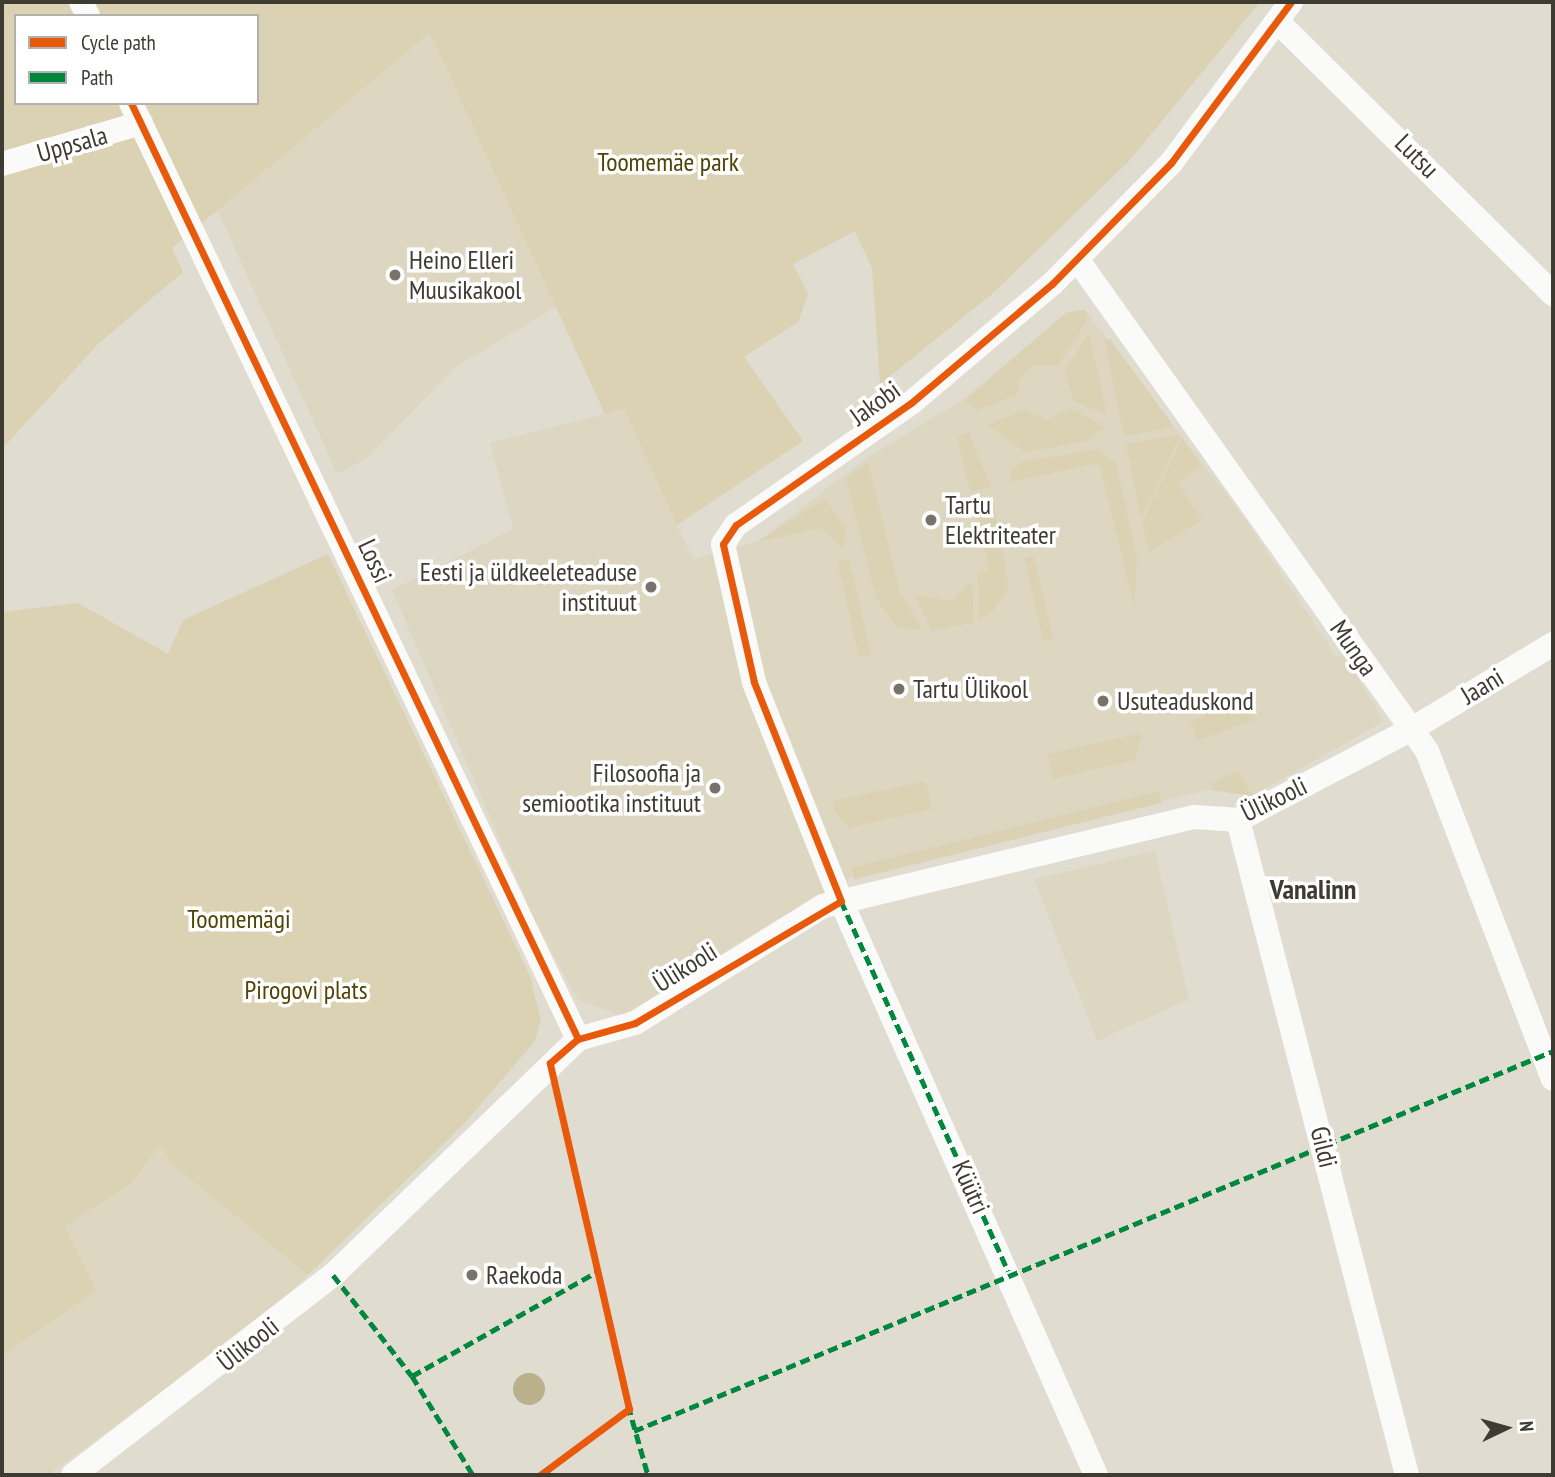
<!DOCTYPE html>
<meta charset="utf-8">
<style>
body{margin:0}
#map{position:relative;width:1555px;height:1477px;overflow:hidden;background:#e0dcd0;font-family:"PT Sans Narrow",sans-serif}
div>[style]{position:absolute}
.built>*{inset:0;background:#ddd7c2}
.green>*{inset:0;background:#dad2b3;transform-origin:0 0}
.water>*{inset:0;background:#bbb08c}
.round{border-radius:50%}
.minor>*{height:24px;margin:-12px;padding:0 12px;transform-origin:12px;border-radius:12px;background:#fafaf8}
.quiet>*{height:5px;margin-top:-2.5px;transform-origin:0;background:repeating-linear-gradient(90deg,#00873e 0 10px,transparent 0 15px)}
.cycleway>*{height:7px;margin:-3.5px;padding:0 3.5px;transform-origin:3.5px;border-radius:3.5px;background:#e8590c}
.dots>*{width:19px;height:19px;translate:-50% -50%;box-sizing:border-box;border:4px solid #fff;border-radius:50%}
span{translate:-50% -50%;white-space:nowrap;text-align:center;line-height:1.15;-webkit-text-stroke:7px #fff;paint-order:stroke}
.street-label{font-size:26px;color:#3e3b33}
.park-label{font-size:26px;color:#524306}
.poi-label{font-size:26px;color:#3e3b33}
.left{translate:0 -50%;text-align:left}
.right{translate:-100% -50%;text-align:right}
.neighbourhood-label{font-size:28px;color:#3e3b33;font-weight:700}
.frame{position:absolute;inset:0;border:4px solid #3e3b33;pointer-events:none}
.legend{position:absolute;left:14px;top:14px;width:245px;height:91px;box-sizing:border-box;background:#fff;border:2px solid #b2b1ad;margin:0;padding:9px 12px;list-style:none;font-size:21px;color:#3e3b33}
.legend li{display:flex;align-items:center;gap:14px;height:35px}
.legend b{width:35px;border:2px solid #b2b1ad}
.north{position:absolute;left:1471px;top:1393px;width:70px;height:70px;-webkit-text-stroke:5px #fff;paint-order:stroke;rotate:85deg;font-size:19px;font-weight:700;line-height:28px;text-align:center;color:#3e3b33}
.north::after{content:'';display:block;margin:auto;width:24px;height:32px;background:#3e3b33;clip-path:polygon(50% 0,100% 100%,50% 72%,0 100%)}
</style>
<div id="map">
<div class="built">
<i style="clip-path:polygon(431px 33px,556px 307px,457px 366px,367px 458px,337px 474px,217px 209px)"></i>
<i style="clip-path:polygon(1085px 310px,1240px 512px,1336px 656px,1343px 654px,1384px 721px,1253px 796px,1208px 790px,854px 876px,624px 1016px,578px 1000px,533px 917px,392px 590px,513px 529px,490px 443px,624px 409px,693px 559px,757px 542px,867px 458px,965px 398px,1067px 312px)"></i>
<i style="clip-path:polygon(1155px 851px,1189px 999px,1097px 1041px,1034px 879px)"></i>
<i style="clip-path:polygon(160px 1144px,173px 1164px,308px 1275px,260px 1320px,48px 1475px,2px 1475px,2px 1356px,97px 1290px,65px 1226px,132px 1183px)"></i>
</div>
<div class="green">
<i style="clip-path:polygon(evenodd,2px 2px,1260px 2px,1129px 161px,992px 294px,880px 384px,872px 268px,855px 231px,793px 264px,808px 294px,798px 322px,744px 357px,803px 441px,677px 525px,624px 409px,605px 414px,430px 33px,172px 248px,183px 272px,98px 344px,2px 449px,2px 2px,16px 16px,257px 16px,257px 103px,16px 103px,16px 16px)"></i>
<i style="clip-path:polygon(1085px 310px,1087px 320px,1059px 365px,1033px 365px,1020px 378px,1017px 395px,978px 410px,964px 401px,1067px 312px)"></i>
<i style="clip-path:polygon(1089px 332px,1107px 414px,1073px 401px,1065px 370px)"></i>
<i style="clip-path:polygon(1104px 339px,1110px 339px,1174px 427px,1124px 436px)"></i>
<i style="clip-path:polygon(1069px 408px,1106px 427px,1086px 441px,1025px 452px,987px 425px,1024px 410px,1047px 420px)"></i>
<i style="clip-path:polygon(969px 433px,991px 487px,970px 492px,957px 436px)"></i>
<i style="clip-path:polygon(1180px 435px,1154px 495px,1141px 517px,1126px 444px)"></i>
<i style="clip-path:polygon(1182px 438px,1201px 465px,1178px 483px,1202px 520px,1149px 552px,1142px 523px)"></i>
<i style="clip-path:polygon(1098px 449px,1116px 463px,1137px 558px,1134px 606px,1099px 463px,1010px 482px,1011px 470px,1021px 462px)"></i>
<i style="clip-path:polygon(868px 462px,900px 592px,923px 630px,897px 627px,876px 598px,846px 479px)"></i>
<i style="clip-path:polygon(825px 499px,846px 528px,843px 550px,821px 528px,757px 542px)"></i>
<i style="clip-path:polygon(994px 503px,1009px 587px,993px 612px,979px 620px,978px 573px,989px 570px,974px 508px)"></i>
<i style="clip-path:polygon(328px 554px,530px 976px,541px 1020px,535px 1041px,464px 1124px,308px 1275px,172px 1164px,160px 1144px,132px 1183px,65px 1226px,97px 1290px,2px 1356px,2px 612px,78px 603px,168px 654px,183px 620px)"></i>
<i style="left:1034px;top:556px;width:86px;height:10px;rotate:77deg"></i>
<i style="left:849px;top:559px;width:98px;height:12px;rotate:77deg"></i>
<i style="clip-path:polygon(972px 581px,974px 623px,931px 630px,915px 595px,952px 601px)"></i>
<i style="clip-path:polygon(1239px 696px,1254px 720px,1196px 741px,1191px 722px)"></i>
<i style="clip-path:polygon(1142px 733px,1135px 760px,1053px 779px,1048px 754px)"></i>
<i style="clip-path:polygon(1238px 771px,1253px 796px,1213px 790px,1211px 784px)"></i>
<i style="clip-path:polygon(926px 781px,932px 809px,848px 828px,835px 812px,832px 801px)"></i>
<i style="left:1159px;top:791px;width:12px;height:317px;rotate:76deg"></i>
</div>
<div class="water">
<i class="round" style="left:513px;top:1373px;width:32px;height:32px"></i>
</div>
<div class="minor">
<i style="left:81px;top:2px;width:16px;rotate:63deg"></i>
<i style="left:1278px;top:22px;width:387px;rotate:44.7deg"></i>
<i style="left:131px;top:103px;width:1037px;rotate:64.47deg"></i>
<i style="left:2px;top:164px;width:145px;rotate:-16.4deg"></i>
<i style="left:1077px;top:259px;width:604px;rotate:54.57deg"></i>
<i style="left:1427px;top:751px;width:351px;rotate:69deg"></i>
<i style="left:1238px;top:820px;width:676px;rotate:75.53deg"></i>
<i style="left:73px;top:1475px;width:328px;rotate:-37.6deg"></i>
<i style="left:333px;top:1275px;width:340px;rotate:-43.9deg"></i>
<i style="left:578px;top:1039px;width:59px;rotate:-15.7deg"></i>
<i style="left:635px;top:1023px;width:221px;rotate:-31.9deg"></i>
<i style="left:823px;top:906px;width:382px;rotate:-13.5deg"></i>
<i style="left:1195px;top:817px;width:43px;rotate:4deg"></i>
<i style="left:1238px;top:820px;width:196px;rotate:-27.6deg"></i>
<i style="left:1412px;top:729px;width:165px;rotate:-31.1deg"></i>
<i style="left:1096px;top:1475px;width:628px;rotate:-113.95deg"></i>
<i style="left:841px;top:901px;width:236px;rotate:-111.7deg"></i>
<i style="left:754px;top:682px;width:141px;rotate:-102.7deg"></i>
<i style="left:723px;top:544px;width:23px;rotate:-56deg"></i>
<i style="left:736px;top:525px;width:213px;rotate:-34.9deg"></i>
<i style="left:911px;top:403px;width:185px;rotate:-40.2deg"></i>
<i style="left:1052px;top:284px;width:170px;rotate:-45.5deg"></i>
<i style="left:1171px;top:163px;width:201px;rotate:-53.3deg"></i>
</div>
<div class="quiet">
<i style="left:841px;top:901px;width:406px;rotate:65.7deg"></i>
<i style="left:333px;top:1275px;width:128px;rotate:52deg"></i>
<i style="left:412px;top:1376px;width:116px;rotate:58.4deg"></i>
<i style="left:412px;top:1376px;width:214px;rotate:-29.4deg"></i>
<i style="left:628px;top:1405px;width:73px;rotate:74.1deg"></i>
<i style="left:634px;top:1431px;width:994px;rotate:-22.46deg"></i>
</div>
<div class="cycleway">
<i style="left:131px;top:103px;width:1037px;rotate:64.47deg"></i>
<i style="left:540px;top:1475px;width:111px;rotate:-36.6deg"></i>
<i style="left:629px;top:1409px;width:355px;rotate:-102.9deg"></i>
<i style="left:550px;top:1063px;width:37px;rotate:-41deg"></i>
<i style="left:578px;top:1039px;width:59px;rotate:-15.7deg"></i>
<i style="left:635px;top:1023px;width:239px;rotate:-30.6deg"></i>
<i style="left:841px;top:901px;width:236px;rotate:-111.7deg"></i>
<i style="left:754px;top:682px;width:141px;rotate:-102.7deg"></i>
<i style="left:723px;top:544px;width:23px;rotate:-56deg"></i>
<i style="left:736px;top:525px;width:213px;rotate:-34.9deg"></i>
<i style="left:911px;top:403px;width:185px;rotate:-40.2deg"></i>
<i style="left:1052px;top:284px;width:170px;rotate:-45.5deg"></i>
<i style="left:1171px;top:163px;width:201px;rotate:-53.3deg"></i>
</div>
<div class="dots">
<i style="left:395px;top:275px;background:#77736a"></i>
<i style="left:931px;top:520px;background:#77736a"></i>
<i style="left:651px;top:587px;background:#77736a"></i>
<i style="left:899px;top:689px;background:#77736a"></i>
<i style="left:1103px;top:701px;background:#77736a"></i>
<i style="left:715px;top:788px;background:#77736a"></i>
<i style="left:472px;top:1275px;background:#77736a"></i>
</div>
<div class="street-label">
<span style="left:72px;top:144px;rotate:-16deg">Uppsala</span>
<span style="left:1417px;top:156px;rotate:45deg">Lutsu</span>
<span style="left:875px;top:403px;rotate:-36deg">Jakobi</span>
<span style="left:375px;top:561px;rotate:65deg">Lossi</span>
<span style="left:1354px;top:648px;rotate:55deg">Munga</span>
<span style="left:1482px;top:686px;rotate:-31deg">Jaani</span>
<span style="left:1274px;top:799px;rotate:-26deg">Ülikooli</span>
<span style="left:685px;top:967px;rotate:-32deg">Ülikooli</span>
<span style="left:1324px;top:1147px;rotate:76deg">Gildi</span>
<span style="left:971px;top:1187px;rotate:66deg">Küütri</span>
<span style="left:248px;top:1344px;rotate:-38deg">Ülikooli</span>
</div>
<div class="park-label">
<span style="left:668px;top:162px">Toomemäe park</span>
<span style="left:239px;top:919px">Toomemägi</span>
<span style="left:306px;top:990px">Pirogovi plats</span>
</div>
<div class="poi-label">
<span class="left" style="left:409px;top:275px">Heino Elleri<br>Muusikakool</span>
<span class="left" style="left:945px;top:520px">Tartu<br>Elektriteater</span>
<span class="right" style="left:637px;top:587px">Eesti ja üldkeeleteaduse<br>instituut</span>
<span class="left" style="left:913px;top:689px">Tartu Ülikool</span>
<span class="left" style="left:1117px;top:701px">Usuteaduskond</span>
<span class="right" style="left:701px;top:788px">Filosoofia ja<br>semiootika instituut</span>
<span class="left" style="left:486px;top:1275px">Raekoda</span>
</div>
<div class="neighbourhood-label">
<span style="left:1313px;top:889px">Vanalinn</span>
</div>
<div class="frame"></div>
<ul class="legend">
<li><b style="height:9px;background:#e8590c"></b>Cycle path</li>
<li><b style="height:9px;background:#00873e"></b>Path</li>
</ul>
<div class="north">N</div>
</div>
